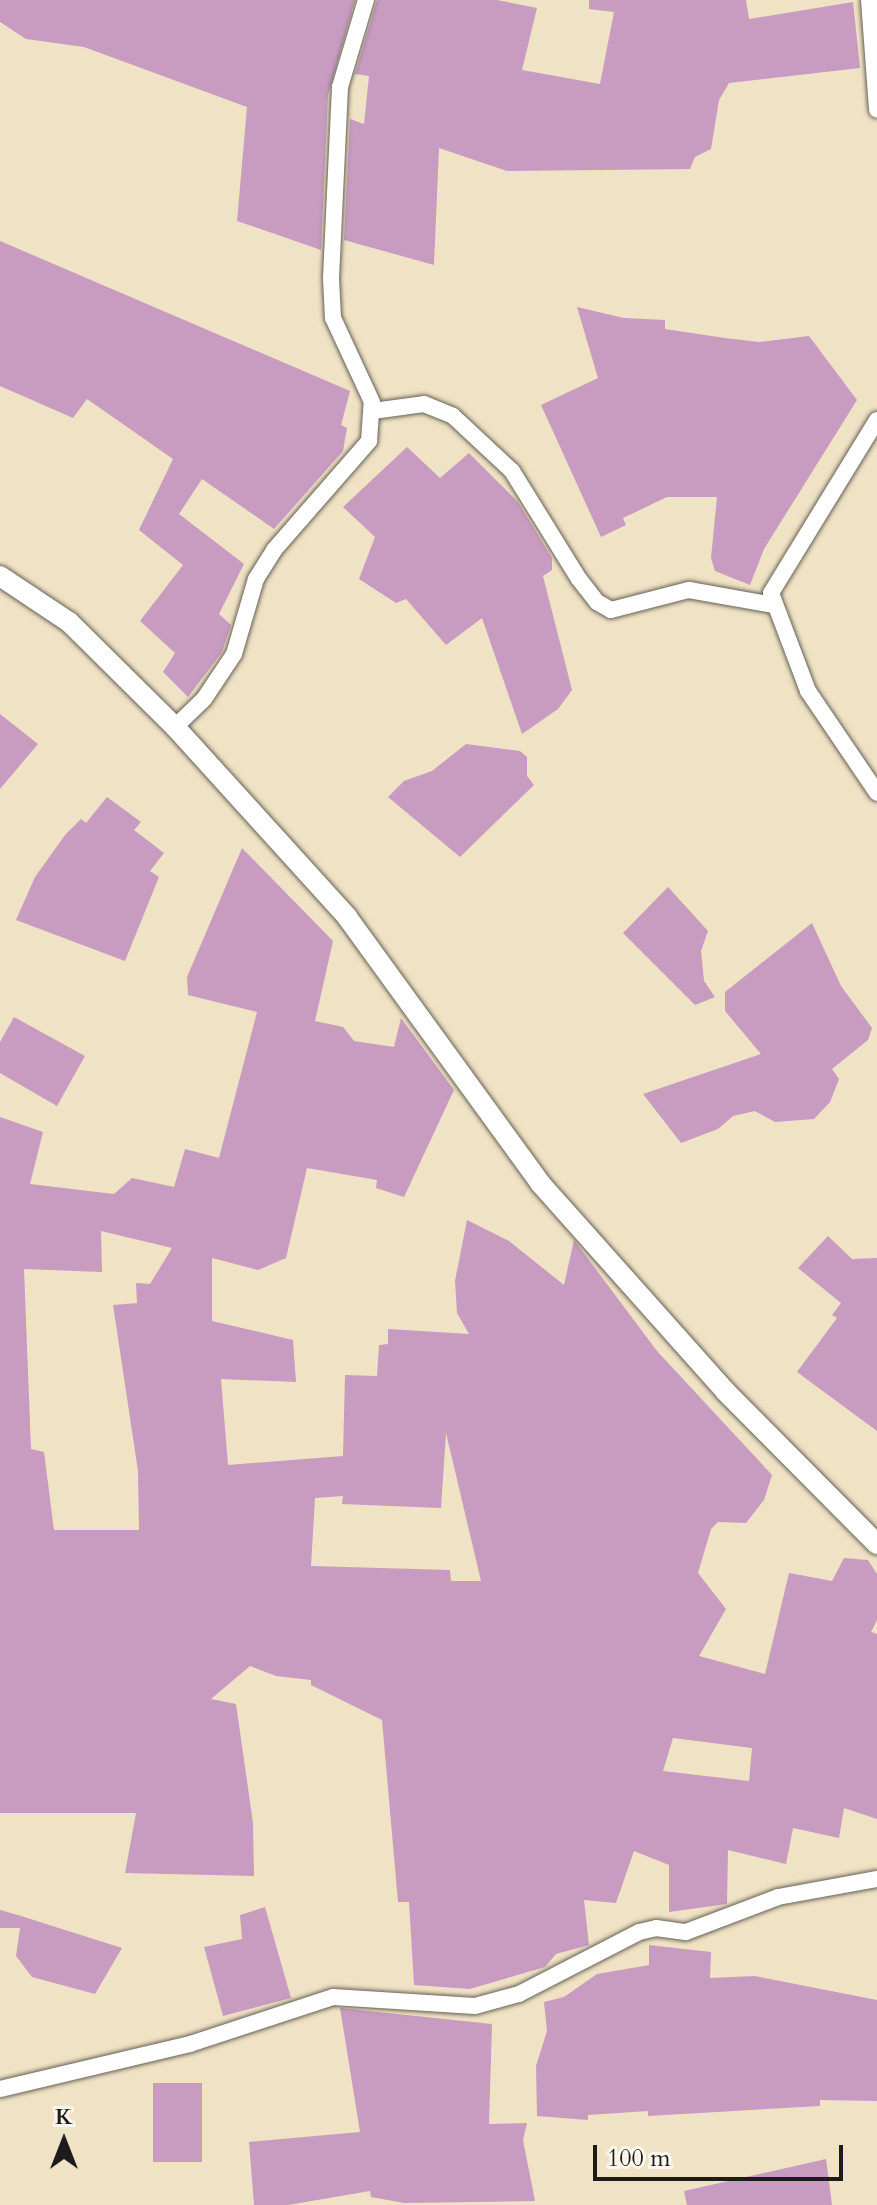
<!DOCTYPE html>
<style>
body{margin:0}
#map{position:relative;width:877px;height:2205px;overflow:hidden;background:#f0e2c4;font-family:Cardo,serif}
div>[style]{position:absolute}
.building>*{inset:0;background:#c89bc1;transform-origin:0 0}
.roads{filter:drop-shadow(0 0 2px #666157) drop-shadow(0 0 2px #666157)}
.minor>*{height:16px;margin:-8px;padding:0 8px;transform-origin:8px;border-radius:8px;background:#fff}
.tertiary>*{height:20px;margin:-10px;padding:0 10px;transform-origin:10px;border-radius:10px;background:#fff}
span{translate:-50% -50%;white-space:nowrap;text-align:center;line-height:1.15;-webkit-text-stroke:6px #fbf7ec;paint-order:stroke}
.north{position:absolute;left:24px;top:2101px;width:80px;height:80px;-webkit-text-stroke:6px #fbf7ec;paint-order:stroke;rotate:0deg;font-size:22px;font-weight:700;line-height:32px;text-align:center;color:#1c1c1c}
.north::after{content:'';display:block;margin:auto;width:28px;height:36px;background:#1c1c1c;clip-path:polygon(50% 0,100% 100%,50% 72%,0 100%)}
.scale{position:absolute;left:593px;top:2145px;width:250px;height:36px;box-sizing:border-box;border:4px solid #1c1c1c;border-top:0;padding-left:10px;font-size:24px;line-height:28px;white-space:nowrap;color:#1c1c1c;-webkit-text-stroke:6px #fbf7ec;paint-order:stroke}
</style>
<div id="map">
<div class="building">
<i style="clip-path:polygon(0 0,355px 0,328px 95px,321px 250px,237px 221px,247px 107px,84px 47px,26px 39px,0 22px)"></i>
<i style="clip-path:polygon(377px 0,497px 0,537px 8px,522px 70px,600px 84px,614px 12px,589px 9px,589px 0,746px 0,749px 19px,853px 2px,860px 68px,729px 83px,719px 100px,711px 149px,695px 157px,690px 169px,507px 171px,439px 148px,434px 265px,344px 240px,350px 119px,364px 124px,369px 76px,355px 74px)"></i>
<i style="clip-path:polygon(0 241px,350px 391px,341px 425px,347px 428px,343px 451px,274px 529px,202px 479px,179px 514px,244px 564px,219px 614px,231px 625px,222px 652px,188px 697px,163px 672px,175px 653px,140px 621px,183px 565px,139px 530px,173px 459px,87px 399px,73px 418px,0 386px)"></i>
<i style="clip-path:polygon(577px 307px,624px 318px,665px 320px,665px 329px,725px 338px,759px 342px,809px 336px,857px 400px,764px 549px,750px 585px,715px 571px,711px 558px,717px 497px,667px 497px,623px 518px,626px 525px,601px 537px,541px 405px,598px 378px)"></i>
<i style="clip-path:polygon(407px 447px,440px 478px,469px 453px,518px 502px,552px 558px,552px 570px,543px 576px,572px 690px,558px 709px,522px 734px,482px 618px,446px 645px,406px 599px,396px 603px,359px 579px,375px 537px,343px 507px)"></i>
<i style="clip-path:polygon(0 714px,38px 744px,0 789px)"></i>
<i style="clip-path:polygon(466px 744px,520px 751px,527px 757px,527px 776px,534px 785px,460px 857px,388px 797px,404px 781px,432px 771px)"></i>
<i style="clip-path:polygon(107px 797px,141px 822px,134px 830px,164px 853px,150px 871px,159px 877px,125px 961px,16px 920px,35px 877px,65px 835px,81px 819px,86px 823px)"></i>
<i style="clip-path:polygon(evenodd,242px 848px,333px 941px,315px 1021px,343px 1027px,354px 1041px,394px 1047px,401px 1018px,454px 1090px,404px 1197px,376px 1188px,377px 1180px,307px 1168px,286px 1258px,258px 1270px,212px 1258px,212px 1321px,293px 1340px,296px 1382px,221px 1379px,228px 1465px,343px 1456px,345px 1375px,377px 1376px,379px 1345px,388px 1344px,388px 1329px,469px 1334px,457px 1313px,455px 1281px,467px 1220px,509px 1241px,564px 1285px,574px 1240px,657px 1351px,772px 1475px,764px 1500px,746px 1523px,718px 1522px,711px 1529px,698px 1573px,726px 1609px,699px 1656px,765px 1674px,789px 1573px,832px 1581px,844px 1558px,868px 1560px,877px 1574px,877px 1620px,871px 1632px,877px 1634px,877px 1819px,844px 1808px,839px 1838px,793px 1828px,786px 1864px,728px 1850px,727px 1904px,669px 1912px,669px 1865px,634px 1851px,616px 1903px,584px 1900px,589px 1945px,556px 1954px,545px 1967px,470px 1989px,414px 1985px,409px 1902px,398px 1902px,382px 1720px,311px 1685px,311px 1680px,276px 1676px,250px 1666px,211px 1699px,236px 1704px,253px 1823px,254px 1876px,125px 1873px,136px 1813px,0 1813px,0 1117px,43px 1132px,30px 1184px,114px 1194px,132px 1178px,174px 1187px,185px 1149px,219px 1158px,257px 1012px,188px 995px,187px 977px,242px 848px,101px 1231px,172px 1248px,150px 1284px,136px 1283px,137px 1303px,113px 1305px,138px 1471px,139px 1530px,54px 1530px,44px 1452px,31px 1449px,24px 1269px,102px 1272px,101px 1231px,242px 848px,446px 1433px,481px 1581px,451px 1581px,450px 1570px,311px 1566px,315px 1498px,343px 1496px,342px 1504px,441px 1508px,446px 1433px,242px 848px,673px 1738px,752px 1748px,749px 1781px,663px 1771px,673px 1738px)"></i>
<i style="clip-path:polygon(668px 887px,708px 931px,701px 951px,704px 981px,715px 997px,695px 1005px,623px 933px)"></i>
<i style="clip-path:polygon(812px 923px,841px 986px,872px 1028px,868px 1040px,832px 1069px,839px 1079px,830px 1102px,814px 1119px,775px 1122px,755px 1111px,733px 1116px,718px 1129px,681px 1143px,643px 1094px,761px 1054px,725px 1011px,725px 992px)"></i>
<i style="clip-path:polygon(14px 1017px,85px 1056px,57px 1106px,0 1073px,0 1042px)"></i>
<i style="clip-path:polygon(828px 1236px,852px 1259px,877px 1258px,877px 1431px,797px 1372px,837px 1318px,832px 1315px,841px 1303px,798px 1268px)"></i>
<i style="clip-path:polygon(265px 1907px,291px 1998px,223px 2016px,204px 1947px,242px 1939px,240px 1915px)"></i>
<i style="clip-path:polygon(0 1910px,21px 1916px,122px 1948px,95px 1994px,32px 1977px,16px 1956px,20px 1928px,0 1928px)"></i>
<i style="clip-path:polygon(649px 1945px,711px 1952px,710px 1978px,755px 1976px,877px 2000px,877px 2101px,820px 2100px,820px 2106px,648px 2116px,648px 2111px,588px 2115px,588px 2120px,537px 2116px,536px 2066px,547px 2031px,544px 2002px,564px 1997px,597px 1974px,649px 1965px)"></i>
<i style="clip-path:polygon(340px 2008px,492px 2024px,489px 2124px,527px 2123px,523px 2140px,535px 2201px,404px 2203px,371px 2197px,370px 2191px,288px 2205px,254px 2205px,249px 2142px,360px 2132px)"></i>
<i style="left:153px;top:2083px;width:49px;height:79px"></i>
<i style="clip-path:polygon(826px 2159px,832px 2205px,687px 2205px,684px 2191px)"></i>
</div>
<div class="roads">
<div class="minor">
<i style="left:869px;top:0;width:110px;rotate:85.8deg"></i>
<i style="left:373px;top:411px;width:51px;rotate:-7.8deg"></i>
<i style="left:424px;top:404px;width:31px;rotate:22deg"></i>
<i style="left:453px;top:416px;width:81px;rotate:43deg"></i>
<i style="left:512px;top:471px;width:127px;rotate:58.2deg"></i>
<i style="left:579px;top:579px;width:29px;rotate:52deg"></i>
<i style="left:597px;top:602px;width:16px;rotate:30deg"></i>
<i style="left:611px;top:610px;width:81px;rotate:-14.4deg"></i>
<i style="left:689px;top:590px;width:85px;rotate:10.1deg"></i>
<i style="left:877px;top:420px;width:203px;rotate:121.5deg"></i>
<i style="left:771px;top:593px;width:105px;rotate:69.3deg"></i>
<i style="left:808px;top:691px;width:123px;rotate:55.9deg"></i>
<i style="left:175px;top:727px;width:40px;rotate:-44deg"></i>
<i style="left:204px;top:699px;width:54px;rotate:-56.3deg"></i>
<i style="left:234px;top:654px;width:78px;rotate:-73.7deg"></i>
<i style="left:256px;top:579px;width:34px;rotate:-58deg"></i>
<i style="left:274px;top:550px;width:145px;rotate:-48.9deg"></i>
<i style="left:369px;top:441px;width:39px;rotate:-86deg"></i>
<i style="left:372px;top:402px;width:93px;rotate:-114.9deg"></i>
<i style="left:333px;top:318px;width:40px;rotate:-92.9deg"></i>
<i style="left:331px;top:278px;width:191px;rotate:-87.3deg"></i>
<i style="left:340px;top:87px;width:91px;rotate:-73.4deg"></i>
<i style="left:0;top:2089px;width:195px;rotate:-13.3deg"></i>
<i style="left:190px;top:2044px;width:151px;rotate:-18.2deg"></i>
<i style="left:333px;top:1997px;width:142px;rotate:3.6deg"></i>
<i style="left:475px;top:2006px;width:46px;rotate:-15.3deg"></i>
<i style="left:519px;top:1994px;width:135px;rotate:-27.3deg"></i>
<i style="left:639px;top:1932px;width:17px;rotate:-13deg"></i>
<i style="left:656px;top:1928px;width:30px;rotate:8deg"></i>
<i style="left:686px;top:1932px;width:98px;rotate:-20.8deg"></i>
<i style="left:778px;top:1897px;width:101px;rotate:-10.3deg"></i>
</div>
<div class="tertiary">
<i style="left:0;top:576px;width:83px;rotate:33.7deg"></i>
<i style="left:69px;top:622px;width:149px;rotate:44.7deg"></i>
<i style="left:175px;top:727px;width:256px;rotate:47.8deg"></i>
<i style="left:347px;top:917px;width:329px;rotate:54deg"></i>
<i style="left:540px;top:1183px;width:278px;rotate:48.3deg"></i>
<i style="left:725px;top:1391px;width:216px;rotate:45.2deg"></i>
</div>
</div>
<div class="north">K</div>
<div class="scale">100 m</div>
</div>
